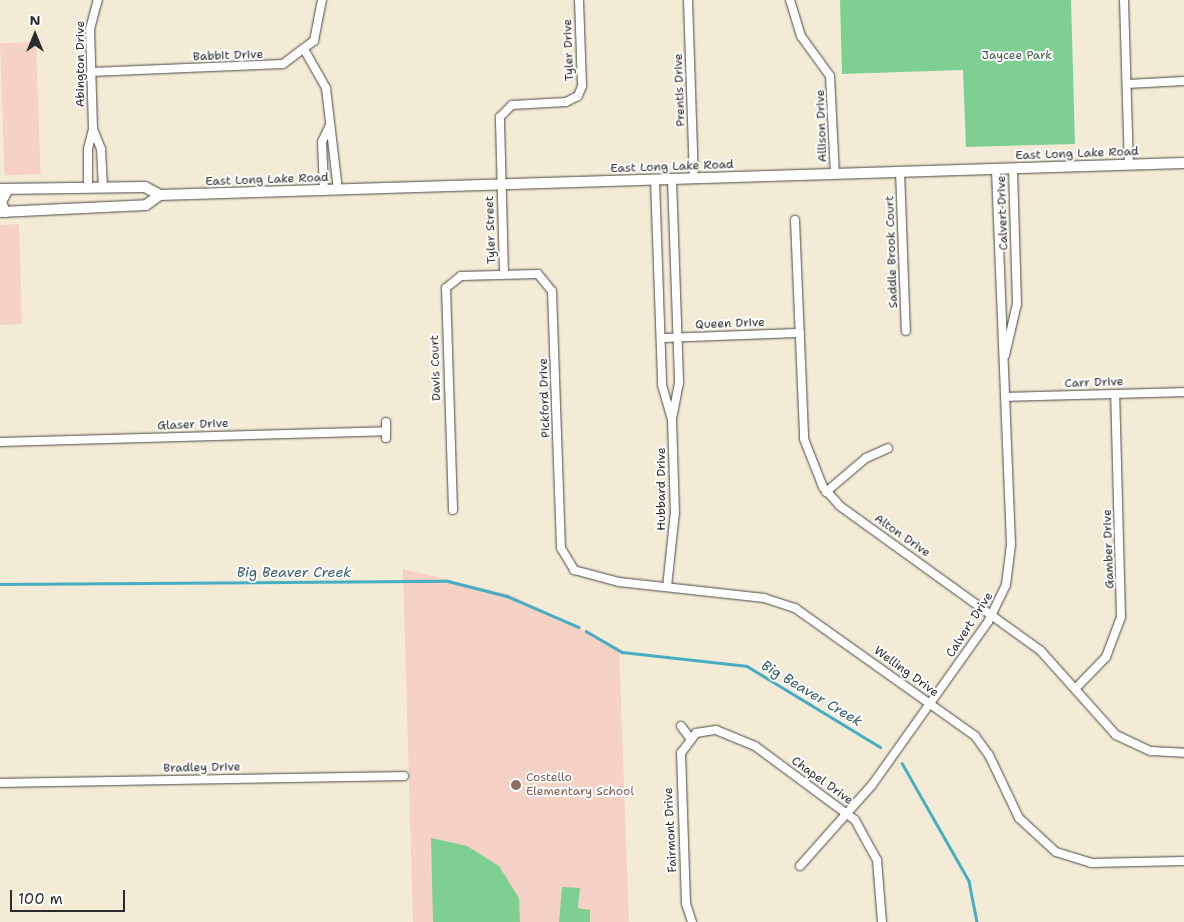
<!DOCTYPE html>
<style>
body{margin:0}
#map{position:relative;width:1184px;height:922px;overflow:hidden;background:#f3ebd5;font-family:"Shantell Sans",sans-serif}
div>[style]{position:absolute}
.built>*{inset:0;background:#f6d1c5;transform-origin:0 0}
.green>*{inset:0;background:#7ed092}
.stream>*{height:2.5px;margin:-1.25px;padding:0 1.25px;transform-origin:1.25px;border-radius:1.25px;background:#46adc5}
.roads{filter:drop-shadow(0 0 1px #494844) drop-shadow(0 0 1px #494844)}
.minor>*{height:8px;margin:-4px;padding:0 4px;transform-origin:4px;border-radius:4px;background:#fff}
.major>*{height:10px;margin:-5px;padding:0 5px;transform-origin:5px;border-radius:5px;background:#fff}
.dots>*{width:14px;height:14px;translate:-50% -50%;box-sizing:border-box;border:2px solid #fff;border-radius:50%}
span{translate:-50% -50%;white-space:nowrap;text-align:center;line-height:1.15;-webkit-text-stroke:4px #fff;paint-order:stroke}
.street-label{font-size:12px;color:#2b2b2b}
.park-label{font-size:12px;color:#445d4a}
.education-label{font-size:12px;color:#785e54}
.left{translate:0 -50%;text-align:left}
.water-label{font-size:14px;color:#365f69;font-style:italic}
.north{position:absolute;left:10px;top:10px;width:50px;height:50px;-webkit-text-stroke:4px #fff;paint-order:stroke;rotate:0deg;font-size:14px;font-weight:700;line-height:20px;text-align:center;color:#2b2b2b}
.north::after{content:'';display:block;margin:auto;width:18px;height:22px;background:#2b2b2b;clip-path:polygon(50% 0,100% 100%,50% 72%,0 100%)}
.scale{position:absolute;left:10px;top:890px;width:115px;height:22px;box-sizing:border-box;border:2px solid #2b2b2b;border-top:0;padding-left:6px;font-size:15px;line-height:18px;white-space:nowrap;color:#2b2b2b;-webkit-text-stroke:4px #fff;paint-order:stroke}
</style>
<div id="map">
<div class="built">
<i style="left:36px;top:42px;width:132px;height:36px;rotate:88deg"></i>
<i style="clip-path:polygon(19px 224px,22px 324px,0 325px,0 225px)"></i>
<i style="clip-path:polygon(403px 569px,512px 595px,619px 648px,629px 922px,413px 922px)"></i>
</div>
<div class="green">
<i style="clip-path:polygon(840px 0,1071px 0,1075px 144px,966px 147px,963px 70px,842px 74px)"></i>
<i style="clip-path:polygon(431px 838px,467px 846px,499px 866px,519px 898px,520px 922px,433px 922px)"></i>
<i style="clip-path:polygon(562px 887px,580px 888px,578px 908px,590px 910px,590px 922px,559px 922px)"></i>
</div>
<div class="stream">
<i style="left:0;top:584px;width:448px;rotate:-0.4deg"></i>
<i style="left:448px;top:581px;width:61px;rotate:14.3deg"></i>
<i style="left:507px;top:596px;width:78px;rotate:23.3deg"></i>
<i style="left:586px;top:631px;width:42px;rotate:30.3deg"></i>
<i style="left:622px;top:652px;width:126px;rotate:6.4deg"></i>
<i style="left:747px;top:666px;width:156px;rotate:31.3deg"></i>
<i style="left:902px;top:763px;width:136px;rotate:60.4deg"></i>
<i style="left:969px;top:881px;width:42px;rotate:79deg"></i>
</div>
<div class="roads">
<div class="minor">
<i style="left:688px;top:0;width:178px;rotate:88.1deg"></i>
<i style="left:790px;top:0;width:38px;rotate:73deg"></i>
<i style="left:801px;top:36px;width:49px;rotate:54.1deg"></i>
<i style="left:830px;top:76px;width:98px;rotate:87.1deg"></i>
<i style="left:1124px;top:0;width:165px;rotate:88.3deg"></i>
<i style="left:305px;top:51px;width:43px;rotate:60.4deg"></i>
<i style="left:326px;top:88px;width:103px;rotate:83.3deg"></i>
<i style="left:91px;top:72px;width:192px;rotate:-2.4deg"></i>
<i style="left:283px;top:64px;width:39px;rotate:-37deg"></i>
<i style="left:314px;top:41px;width:42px;rotate:-79deg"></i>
<i style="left:1127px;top:84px;width:57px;rotate:-3deg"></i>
<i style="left:93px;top:129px;width:22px;rotate:68deg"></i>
<i style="left:101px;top:149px;width:39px;rotate:87deg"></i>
<i style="left:900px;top:171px;width:160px;rotate:87.9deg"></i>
<i style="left:672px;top:179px;width:204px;rotate:88deg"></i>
<i style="left:679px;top:383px;width:37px;rotate:101deg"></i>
<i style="left:655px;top:180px;width:205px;rotate:88deg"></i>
<i style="left:662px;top:385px;width:35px;rotate:74deg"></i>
<i style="left:672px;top:419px;width:93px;rotate:88.2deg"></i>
<i style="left:675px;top:512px;width:75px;rotate:96.1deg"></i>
<i style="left:88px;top:188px;width:39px;rotate:-90deg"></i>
<i style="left:88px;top:149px;width:21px;rotate:-76deg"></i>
<i style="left:93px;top:129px;width:100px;rotate:-91.7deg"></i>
<i style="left:90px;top:29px;width:30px;rotate:-75deg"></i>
<i style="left:324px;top:191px;width:49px;rotate:-92.3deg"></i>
<i style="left:322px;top:142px;width:17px;rotate:-65deg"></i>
<i style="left:795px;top:220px;width:219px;rotate:87.6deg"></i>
<i style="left:804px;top:439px;width:52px;rotate:68.4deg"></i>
<i style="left:823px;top:487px;width:25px;rotate:48deg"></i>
<i style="left:840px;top:506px;width:246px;rotate:35.8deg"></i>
<i style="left:1040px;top:650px;width:114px;rotate:48.2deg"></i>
<i style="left:1116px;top:735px;width:38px;rotate:25deg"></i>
<i style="left:1151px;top:751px;width:33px;rotate:3deg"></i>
<i style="left:504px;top:274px;width:157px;rotate:-91.5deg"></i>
<i style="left:500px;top:117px;width:17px;rotate:-45deg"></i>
<i style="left:512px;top:105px;width:54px;rotate:-3.2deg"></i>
<i style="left:566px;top:102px;width:13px;rotate:-27deg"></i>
<i style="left:578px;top:96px;width:11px;rotate:-68deg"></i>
<i style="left:582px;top:86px;width:86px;rotate:-92deg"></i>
<i style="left:661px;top:338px;width:139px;rotate:-2.1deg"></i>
<i style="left:1005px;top:355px;width:52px;rotate:-76.8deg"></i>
<i style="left:1017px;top:304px;width:136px;rotate:-91.7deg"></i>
<i style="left:1006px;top:397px;width:178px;rotate:-1.6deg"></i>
<i style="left:386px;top:422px;width:16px;rotate:90deg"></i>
<i style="left:0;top:442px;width:386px;rotate:-1.6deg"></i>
<i style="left:826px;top:492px;width:52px;rotate:-40.4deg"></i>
<i style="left:866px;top:458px;width:24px;rotate:-24deg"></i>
<i style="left:453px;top:510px;width:222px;rotate:-91.8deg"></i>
<i style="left:446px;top:288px;width:19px;rotate:-39deg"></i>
<i style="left:461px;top:276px;width:77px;rotate:-1.5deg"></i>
<i style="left:538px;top:274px;width:22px;rotate:51deg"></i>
<i style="left:552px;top:291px;width:257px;rotate:88deg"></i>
<i style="left:561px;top:548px;width:26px;rotate:59deg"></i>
<i style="left:574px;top:570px;width:47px;rotate:14.9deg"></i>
<i style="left:619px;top:582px;width:146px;rotate:6.3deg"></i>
<i style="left:764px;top:598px;width:33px;rotate:18deg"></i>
<i style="left:795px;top:608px;width:221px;rotate:35.4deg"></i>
<i style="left:975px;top:736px;width:24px;rotate:54deg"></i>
<i style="left:989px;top:755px;width:70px;rotate:64.5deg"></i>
<i style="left:1019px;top:818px;width:50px;rotate:42.6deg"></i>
<i style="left:1056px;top:852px;width:37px;rotate:17deg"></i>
<i style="left:1091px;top:863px;width:93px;rotate:-1.2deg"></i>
<i style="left:1076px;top:688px;width:43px;rotate:-45.9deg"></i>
<i style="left:1106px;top:657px;width:43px;rotate:-69.4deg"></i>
<i style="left:1121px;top:617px;width:223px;rotate:-91.5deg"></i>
<i style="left:681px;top:726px;width:15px;rotate:53deg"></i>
<i style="left:0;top:783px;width:404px;rotate:-1deg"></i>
<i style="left:800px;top:866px;width:108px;rotate:-48.4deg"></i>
<i style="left:872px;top:785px;width:200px;rotate:-54.6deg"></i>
<i style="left:988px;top:622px;width:41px;rotate:-64.1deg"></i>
<i style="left:1006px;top:585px;width:41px;rotate:-83deg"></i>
<i style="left:1011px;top:544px;width:375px;rotate:-92.3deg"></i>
<i style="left:692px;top:922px;width:20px;rotate:-108deg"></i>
<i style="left:686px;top:903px;width:150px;rotate:-91.9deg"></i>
<i style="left:681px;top:753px;width:25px;rotate:-53deg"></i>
<i style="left:696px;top:733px;width:20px;rotate:-9deg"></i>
<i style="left:716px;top:730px;width:42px;rotate:22.3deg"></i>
<i style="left:755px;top:746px;width:124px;rotate:36.5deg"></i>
<i style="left:855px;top:820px;width:46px;rotate:61.2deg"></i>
<i style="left:877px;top:860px;width:62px;rotate:85.4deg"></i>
</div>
<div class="major">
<i style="left:0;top:189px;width:145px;rotate:-0.8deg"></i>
<i style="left:145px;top:187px;width:17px;rotate:28deg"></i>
<i style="left:160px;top:195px;width:1024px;rotate:-1.79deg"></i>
<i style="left:0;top:212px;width:146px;rotate:-2.7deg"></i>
<i style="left:146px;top:205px;width:17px;rotate:-36deg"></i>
<i style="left:5px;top:212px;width:11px;rotate:-112deg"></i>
<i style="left:1px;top:202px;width:15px;rotate:-62deg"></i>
</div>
</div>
<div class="dots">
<i style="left:516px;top:785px;background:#8d6e63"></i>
</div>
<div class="street-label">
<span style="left:569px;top:50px;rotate:-92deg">Tyler Drive</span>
<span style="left:228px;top:56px;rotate:-2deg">Babbit Drive</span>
<span style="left:81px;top:64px;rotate:-90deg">Abington Drive</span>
<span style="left:680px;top:90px;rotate:-92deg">Prentis Drive</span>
<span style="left:822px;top:126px;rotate:-92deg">Allison Drive</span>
<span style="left:1077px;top:154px;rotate:-2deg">East Long Lake Road</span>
<span style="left:672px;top:167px;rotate:-2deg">East Long Lake Road</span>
<span style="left:267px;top:180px;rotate:-2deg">East Long Lake Road</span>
<span style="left:1003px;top:213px;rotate:-92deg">Calvert Drive</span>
<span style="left:491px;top:230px;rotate:-92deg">Tyler Street</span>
<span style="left:892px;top:252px;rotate:-92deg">Saddle Brook Court</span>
<span style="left:730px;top:324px;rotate:-2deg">Queen Drive</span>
<span style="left:436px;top:368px;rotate:-92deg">Davis Court</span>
<span style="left:1094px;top:383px;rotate:-2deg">Carr Drive</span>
<span style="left:545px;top:398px;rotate:-92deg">Pickford Drive</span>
<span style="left:193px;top:425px;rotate:-2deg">Glaser Drive</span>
<span style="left:662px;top:489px;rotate:-90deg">Hubbard Drive</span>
<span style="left:902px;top:536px;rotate:35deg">Alton Drive</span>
<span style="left:1109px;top:549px;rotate:-92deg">Gamber Drive</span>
<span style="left:970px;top:625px;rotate:-57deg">Calvert Drive</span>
<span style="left:906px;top:672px;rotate:36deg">Welling Drive</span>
<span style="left:202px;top:768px;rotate:-1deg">Bradley Drive</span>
<span style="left:822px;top:781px;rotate:36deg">Chapel Drive</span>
<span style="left:671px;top:830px;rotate:-93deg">Fairmont Drive</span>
</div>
<div class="park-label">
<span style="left:1017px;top:56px">Jaycee Park</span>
</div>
<div class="education-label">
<span class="left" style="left:526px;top:785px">Costello<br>Elementary School</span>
</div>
<div class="water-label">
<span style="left:294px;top:572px">Big Beaver Creek</span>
<span style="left:812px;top:693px;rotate:31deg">Big Beaver Creek</span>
</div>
<div class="north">N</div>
<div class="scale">100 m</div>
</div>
